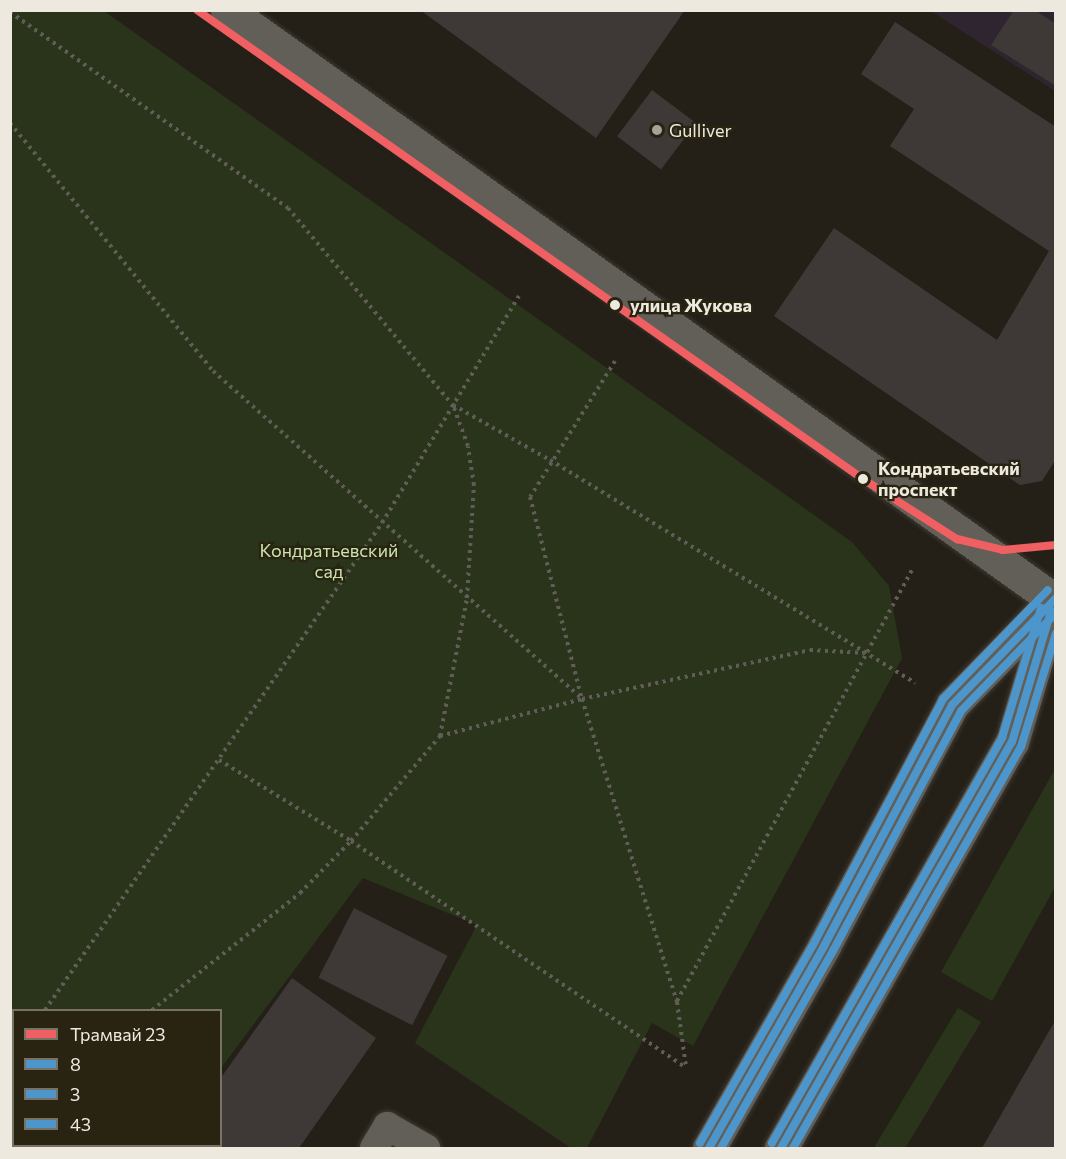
<!DOCTYPE html>
<meta charset="utf-8">
<style>
body{margin:0}
#map{position:relative;width:1066px;height:1159px;overflow:hidden;background:#242017;font-family:Commissioner,sans-serif}
div>[style]{position:absolute}
.industrial>*{inset:0;background:#2f2530}
.green>*{inset:0;background:#29341b;transform-origin:0 0}
.building>*{inset:0;background:#3e3937;transform-origin:0 0}
.path>*{height:4px;margin-top:-2px;transform-origin:0;background:repeating-linear-gradient(90deg,#605d57 0 3px,transparent 0 7.5px)}
.roads{filter:drop-shadow(0 0 2px #3e3a34) drop-shadow(0 0 2px #3e3a34)}
.service>*{height:28px;margin:-14px;padding:0 14px;transform-origin:14px;border-radius:14px;background:#625f58}
.tertiary>*{height:33px;margin:-16.5px;padding:0 16.5px;transform-origin:16.5px;border-radius:16.5px;background:#625f58}
.secondary>*{height:33px;margin:-16.5px;padding:0 16.5px;transform-origin:16.5px;border-radius:16.5px;background:#625f58}
.bus-1>*{height:8px;margin:-4px;padding:0 4px;transform-origin:4px;border-radius:4px;background:#4c96cc}
.bus-2>*{height:8px;margin:-4px;padding:0 4px;transform-origin:4px;border-radius:4px;background:#4c96cc}
.bus-3>*{height:8px;margin:-4px;padding:0 4px;transform-origin:4px;border-radius:4px;background:#4c96cc}
.tram-1>*{height:8px;margin:-4px;padding:0 4px;transform-origin:4px;border-radius:4px;background:#f06062}
.dots>*{width:16px;height:16px;translate:-50% -50%;box-sizing:border-box;border:3px solid #292312;border-radius:50%}
span{translate:-50% -50%;white-space:nowrap;text-align:center;line-height:1.15;-webkit-text-stroke:4.5px #292312;paint-order:stroke}
.poi-label{font-size:18px;color:#ede9df}
.left{translate:0 -50%;text-align:left}
.stop-label{font-size:18px;color:#ede9df;font-weight:700}
.park-label{font-size:18px;color:#c8e4ad}
.frame{position:absolute;inset:0;border:12px solid #ede9df;pointer-events:none}
.legend{position:absolute;left:12px;top:1009px;width:210px;height:138px;box-sizing:border-box;background:#292312;border:2px solid #777264;margin:0;padding:8px 10px;list-style:none;font-size:18px;color:#ede9df}
.legend li{display:flex;align-items:center;gap:12px;height:30px}
.legend b{width:30px;border:2px solid #777264}
</style>
<div id="map">
<div class="industrial">
<i style="clip-path:polygon(931px 11px,1055px 11px,1055px 91px)"></i>
</div>
<div class="green">
<i style="clip-path:polygon(10px 11px,104px 11px,852px 542px,889px 586px,902px 658px,693px 1046px,652px 1023px,587px 1148px,571px 1148px,415px 1043px,477px 925px,363px 878px,221px 1068px,220px 1010px,14px 1010px,14px 1146px,162px 1146px,11px 1148px)"></i>
<i style="clip-path:polygon(1055px 769px,1055px 887px,992px 1001px,941px 972px)"></i>
<i style="left:958px;top:1008px;width:27px;height:162px;rotate:31deg"></i>
</div>
<div class="building">
<i style="clip-path:polygon(420px 10px,685px 10px,596px 138px)"></i>
<i style="clip-path:polygon(1014px 10px,1034px 10px,1056px 24px,1056px 86px,991px 45px)"></i>
<i style="clip-path:polygon(895px 22px,1056px 127px,1056px 459px,1042px 481px,1020px 485px,774px 316px,834px 228px,997px 340px,1049px 251px,890px 146px,914px 109px,861px 74px)"></i>
<i style="left:652px;top:90px;width:55px;height:58px;rotate:37deg"></i>
<i style="left:354px;top:908px;width:105px;height:78px;rotate:27deg"></i>
<i style="clip-path:polygon(292px 978px,376px 1038px,299px 1148px,172px 1148px,220px 1146px,220px 1079px)"></i>
<i style="clip-path:polygon(1056px 1019px,1056px 1148px,982px 1148px)"></i>
</div>
<div class="path">
<i style="left:10px;top:12px;width:340px;rotate:35.2deg"></i>
<i style="left:288px;top:208px;width:257px;rotate:50.1deg"></i>
<i style="left:453px;top:405px;width:112px;rotate:29.6deg"></i>
<i style="left:550px;top:460px;width:428px;rotate:31.4deg"></i>
<i style="left:10px;top:123px;width:320px;rotate:50.7deg"></i>
<i style="left:213px;top:371px;width:494px;rotate:41.6deg"></i>
<i style="left:615px;top:361px;width:160px;rotate:122deg"></i>
<i style="left:530px;top:497px;width:209px;rotate:75.6deg"></i>
<i style="left:582px;top:699px;width:318px;rotate:72.6deg"></i>
<i style="left:677px;top:1002px;width:66px;rotate:82.1deg"></i>
<i style="left:440px;top:736px;width:147px;rotate:-14.6deg"></i>
<i style="left:582px;top:699px;width:233px;rotate:-12.1deg"></i>
<i style="left:810px;top:650px;width:57px;rotate:3deg"></i>
<i style="left:219px;top:760px;width:155px;rotate:31.5deg"></i>
<i style="left:351px;top:841px;width:403px;rotate:34.1deg"></i>
<i style="left:677px;top:1001px;width:493px;rotate:-61.4deg"></i>
<i style="left:45px;top:1010px;width:592px;rotate:-55.32deg"></i>
<i style="left:382px;top:523px;width:265px;rotate:-58.9deg"></i>
<i style="left:152px;top:1010px;width:189px;rotate:-38.3deg"></i>
<i style="left:300px;top:893px;width:73px;rotate:-45.6deg"></i>
<i style="left:351px;top:841px;width:138px;rotate:-49.7deg"></i>
<i style="left:440px;top:736px;width:141px;rotate:-78.9deg"></i>
<i style="left:467px;top:598px;width:113px;rotate:-86.5deg"></i>
<i style="left:474px;top:485px;width:39px;rotate:-99deg"></i>
<i style="left:468px;top:446px;width:44px;rotate:-110.1deg"></i>
<i style="left:10px;top:1061px;width:6px;rotate:-51deg"></i>
<i style="left:10px;top:1126px;width:4px;rotate:-27deg"></i>
</div>
<div class="roads">
<div class="service">
<i style="left:374px;top:1148px;width:26px;rotate:-59deg"></i>
<i style="left:387px;top:1126px;width:45px;rotate:29.4deg"></i>
</div>
<div class="tertiary">
<i style="left:227px;top:10px;width:1016px;rotate:35.5deg"></i>
</div>
<div class="secondary">
<i style="left:709px;top:1148px;width:232px;rotate:-60.3deg"></i>
<i style="left:824px;top:946px;width:273px;rotate:-62deg"></i>
<i style="left:952px;top:705px;width:146px;rotate:-45.8deg"></i>
<i style="left:781px;top:1148px;width:467px;rotate:-60.4deg"></i>
<i style="left:1012px;top:742px;width:144px;rotate:-73.5deg"></i>
</div>
</div>
<div class="bus-1">
<i style="left:709px;top:1148px;width:232px;rotate:-60.3deg"></i>
<i style="left:824px;top:946px;width:273px;rotate:-62deg"></i>
<i style="left:952px;top:705px;width:149px;rotate:-45.8deg"></i>
<i style="left:781px;top:1148px;width:467px;rotate:-60.4deg"></i>
<i style="left:1012px;top:742px;width:137px;rotate:-73.4deg"></i>
</div>
<div class="bus-2">
<i style="left:721px;top:1148px;width:227px;rotate:-60.4deg"></i>
<i style="left:833px;top:951px;width:272px;rotate:-61.9deg"></i>
<i style="left:961px;top:711px;width:136px;rotate:-45.9deg"></i>
<i style="left:793px;top:1148px;width:461px;rotate:-60.4deg"></i>
<i style="left:1021px;top:747px;width:119px;rotate:-72.9deg"></i>
</div>
<div class="bus-3">
<i style="left:700px;top:1143px;width:232px;rotate:-60.3deg"></i>
<i style="left:815px;top:941px;width:274px;rotate:-62.1deg"></i>
<i style="left:943px;top:699px;width:151px;rotate:-46.1deg"></i>
<i style="left:772px;top:1143px;width:466px;rotate:-60.4deg"></i>
<i style="left:1002px;top:738px;width:136px;rotate:-73.3deg"></i>
</div>
<div class="tram-1">
<i style="left:197px;top:10px;width:815px;rotate:35.15deg"></i>
<i style="left:863px;top:479px;width:112px;rotate:32.6deg"></i>
<i style="left:957px;top:539px;width:47px;rotate:13.4deg"></i>
<i style="left:1003px;top:550px;width:53px;rotate:-5.4deg"></i>
</div>
<div class="dots">
<i style="left:657px;top:130px;background:#a7a399"></i>
<i style="left:615px;top:305px;background:#ede9df"></i>
<i style="left:863px;top:479px;background:#ede9df"></i>
</div>
<div class="poi-label">
<span class="left" style="left:669px;top:130px">Gulliver</span>
</div>
<div class="stop-label">
<span class="left" style="left:630px;top:305px">улица Жукова</span>
<span class="left" style="left:878px;top:479px">Кондратьевский<br>проспект</span>
</div>
<div class="park-label">
<span style="left:329px;top:561px">Кондратьевский<br>сад</span>
</div>
<div class="frame"></div>
<ul class="legend">
<li><b style="height:8px;background:#f06062"></b>Трамвай 23</li>
<li><b style="height:8px;background:#4c96cc"></b>8</li>
<li><b style="height:8px;background:#4c96cc"></b>3</li>
<li><b style="height:8px;background:#4c96cc"></b>43</li>
</ul>
</div>
